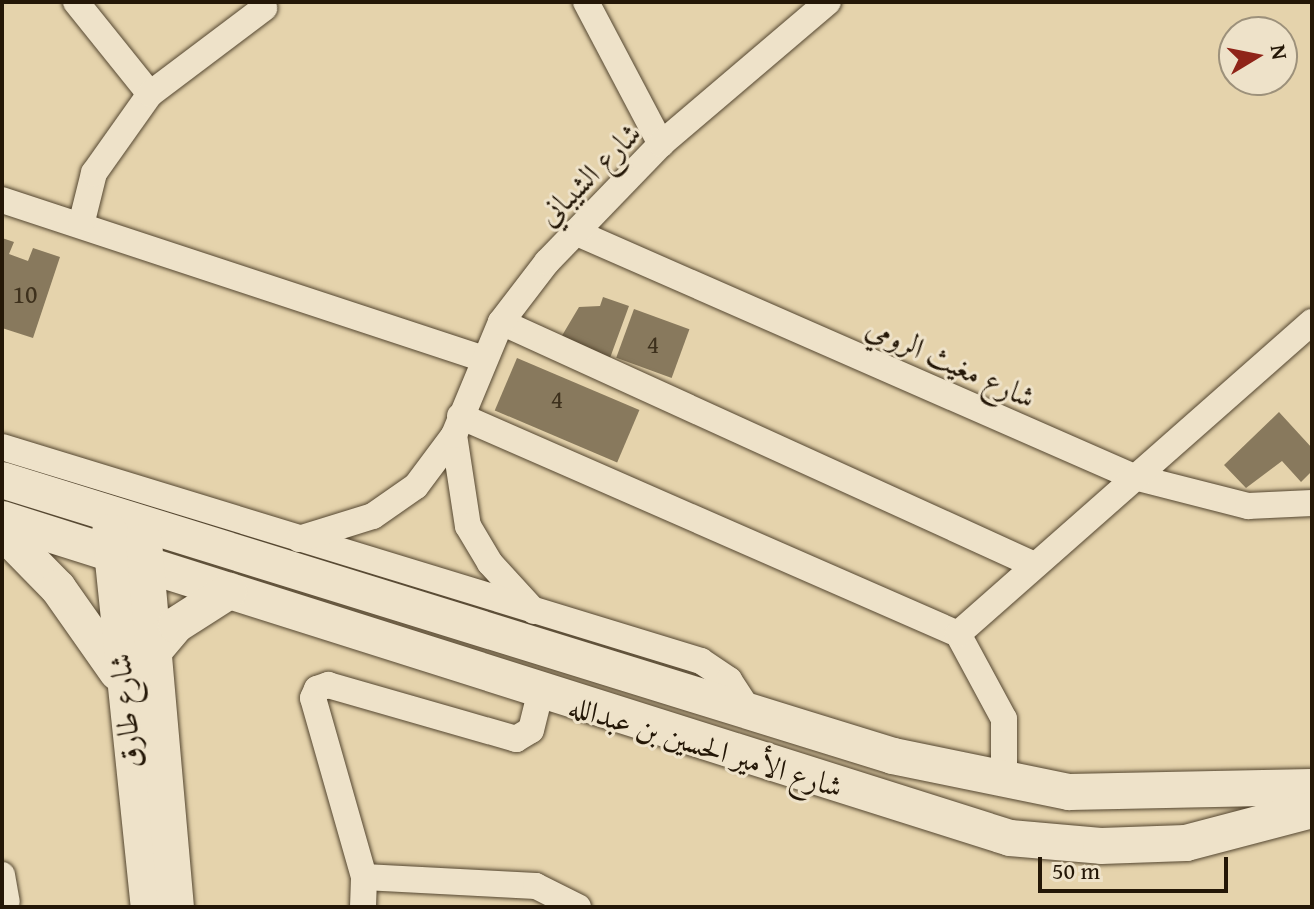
<!DOCTYPE html>
<meta charset="utf-8">
<style>
body{margin:0}
#map{position:relative;width:1314px;height:909px;overflow:hidden;background:#e5d3ac;font-family:"Gentium Book Plus",Amiri,serif}
div>[style]{position:absolute}
.building>*{inset:0;background:#88795d;transform-origin:0 0}
.roads{filter:drop-shadow(0 0 2px #544630) drop-shadow(0 0 2px #544630)}
.street>*{height:26px;margin:-13px;padding:0 13px;transform-origin:13px;border-radius:13px;background:#eee2c9}
.secondary>*{height:36px;margin:-18px;padding:0 18px;transform-origin:18px;border-radius:18px;background:#eee2c9}
span{translate:-50% -50%;white-space:nowrap;text-align:center;line-height:1.15;-webkit-text-stroke:6px #eee2c9;paint-order:stroke}
.number-label{font-size:26px;color:#3d301c}
.number-label span{-webkit-text-stroke-width:0}
.street-label{font-size:30px;color:#241707}
.frame{position:absolute;inset:0;border:4px solid #241707;pointer-events:none}
.north{position:absolute;left:1218px;top:16px;width:80px;height:80px;box-sizing:border-box;background:#eee2c9;border:2px solid #9d917b;border-radius:50%;rotate:80deg;font-size:22px;font-weight:700;line-height:32px;text-align:center;color:#241707}
.north::after{content:'';display:block;margin:auto;width:28px;height:36px;background:#8f2418;clip-path:polygon(50% 0,100% 100%,50% 72%,0 100%)}
.scale{position:absolute;left:1038px;top:857px;width:190px;height:36px;box-sizing:border-box;border:4px solid #241707;border-top:0;padding-left:10px;font-size:24px;line-height:28px;white-space:nowrap;color:#241707;-webkit-text-stroke:6px #eee2c9;paint-order:stroke}
</style>
<div id="map">
<div class="building">
<i style="clip-path:polygon(2px 238px,14px 242px,9px 254px,28px 261px,33px 248px,60px 257px,33px 338px,2px 328px)"></i>
<i style="clip-path:polygon(603px 297px,629px 306px,610px 358px,560px 339px,579px 307px,600px 306px)"></i>
<i style="left:634px;top:309px;width:59px;height:52px;rotate:20deg"></i>
<i style="left:517px;top:358px;width:133px;height:57px;rotate:23deg"></i>
<i style="clip-path:polygon(1279px 412px,1312px 448px,1312px 471px,1301px 482px,1282px 461px,1246px 488px,1224px 465px)"></i>
</div>
<div class="roads">
<div class="street">
<i style="left:76px;top:2px;width:118px;rotate:51.2deg"></i>
<i style="left:586px;top:2px;width:161px;rotate:62.2deg"></i>
<i style="left:2px;top:200px;width:504px;rotate:18.26deg"></i>
<i style="left:81px;top:225px;width:54px;rotate:-76deg"></i>
<i style="left:94px;top:173px;width:97px;rotate:-54.7deg"></i>
<i style="left:150px;top:94px;width:143px;rotate:-37deg"></i>
<i style="left:575px;top:232px;width:610px;rotate:23.67deg"></i>
<i style="left:1134px;top:477px;width:118px;rotate:14.3deg"></i>
<i style="left:1248px;top:506px;width:64px;rotate:-2.7deg"></i>
<i style="left:501px;top:322px;width:581px;rotate:24.49deg"></i>
<i style="left:460px;top:416px;width:544px;rotate:23.64deg"></i>
<i style="left:454px;top:435px;width:92px;rotate:81.3deg"></i>
<i style="left:468px;top:526px;width:43px;rotate:59.3deg"></i>
<i style="left:490px;top:563px;width:65px;rotate:47.5deg"></i>
<i style="left:2px;top:447px;width:731px;rotate:17.02deg"></i>
<i style="left:701px;top:661px;width:34px;rotate:34deg"></i>
<i style="left:729px;top:680px;width:35px;rotate:57deg"></i>
<i style="left:299px;top:539px;width:77px;rotate:-17.3deg"></i>
<i style="left:373px;top:516px;width:52px;rotate:-34.9deg"></i>
<i style="left:416px;top:486px;width:64px;rotate:-53.3deg"></i>
<i style="left:454px;top:435px;width:122px;rotate:-67.4deg"></i>
<i style="left:501px;top:322px;width:76px;rotate:-52.5deg"></i>
<i style="left:547px;top:262px;width:164px;rotate:-46deg"></i>
<i style="left:661px;top:144px;width:219px;rotate:-40.4deg"></i>
<i style="left:1004px;top:782px;width:63px;rotate:-90deg"></i>
<i style="left:1004px;top:719px;width:97px;rotate:-118.4deg"></i>
<i style="left:958px;top:634px;width:472px;rotate:-41.4deg"></i>
<i style="left:2px;top:875px;width:27px;rotate:80deg"></i>
<i style="left:364px;top:877px;width:172px;rotate:3deg"></i>
<i style="left:536px;top:886px;width:47px;rotate:26.6deg"></i>
<i style="left:363px;top:907px;width:30px;rotate:-88deg"></i>
<i style="left:364px;top:877px;width:186px;rotate:-105.9deg"></i>
<i style="left:313px;top:698px;width:10px;rotate:-66deg"></i>
<i style="left:317px;top:689px;width:12px;rotate:-20deg"></i>
<i style="left:328px;top:685px;width:196px;rotate:16deg"></i>
<i style="left:516px;top:739px;width:17px;rotate:-31deg"></i>
<i style="left:531px;top:730px;width:37px;rotate:-76deg"></i>
</div>
<div class="secondary">
<i style="left:2px;top:480px;width:933px;rotate:17.21deg"></i>
<i style="left:893px;top:756px;width:180px;rotate:11.6deg"></i>
<i style="left:1069px;top:792px;width:243px;rotate:-1.2deg"></i>
<i style="left:2px;top:519px;width:1057px;rotate:17.56deg"></i>
<i style="left:1010px;top:838px;width:91px;rotate:5deg"></i>
<i style="left:1101px;top:846px;width:85px;rotate:-2deg"></i>
<i style="left:1186px;top:843px;width:130px;rotate:-14.7deg"></i>
<i style="left:2px;top:531px;width:80px;rotate:45.5deg"></i>
<i style="left:58px;top:588px;width:103px;rotate:54.9deg"></i>
<i style="left:110px;top:532px;width:377px;rotate:84.1deg"></i>
<i style="left:144px;top:542px;width:366px;rotate:85deg"></i>
<i style="left:149px;top:657px;width:42px;rotate:-49.8deg"></i>
<i style="left:176px;top:625px;width:63px;rotate:-32.7deg"></i>
</div>
</div>
<div class="number-label">
<span style="left:25px;top:294px">10</span>
<span style="left:653px;top:344px">4</span>
<span style="left:557px;top:399px">4</span>
</div>
<div class="street-label">
<span style="left:589px;top:174px;rotate:-45deg">شارع الشيباني</span>
<span style="left:951px;top:362px;rotate:24deg">شارع مغيث الرومي</span>
<span style="left:125px;top:711px;rotate:-96deg">شارع طارق</span>
<span style="left:706px;top:746px;rotate:17deg">شارع الأمير الحسين بن عبدالله</span>
</div>
<div class="frame"></div>
<div class="north">N</div>
<div class="scale">50 m</div>
</div>
